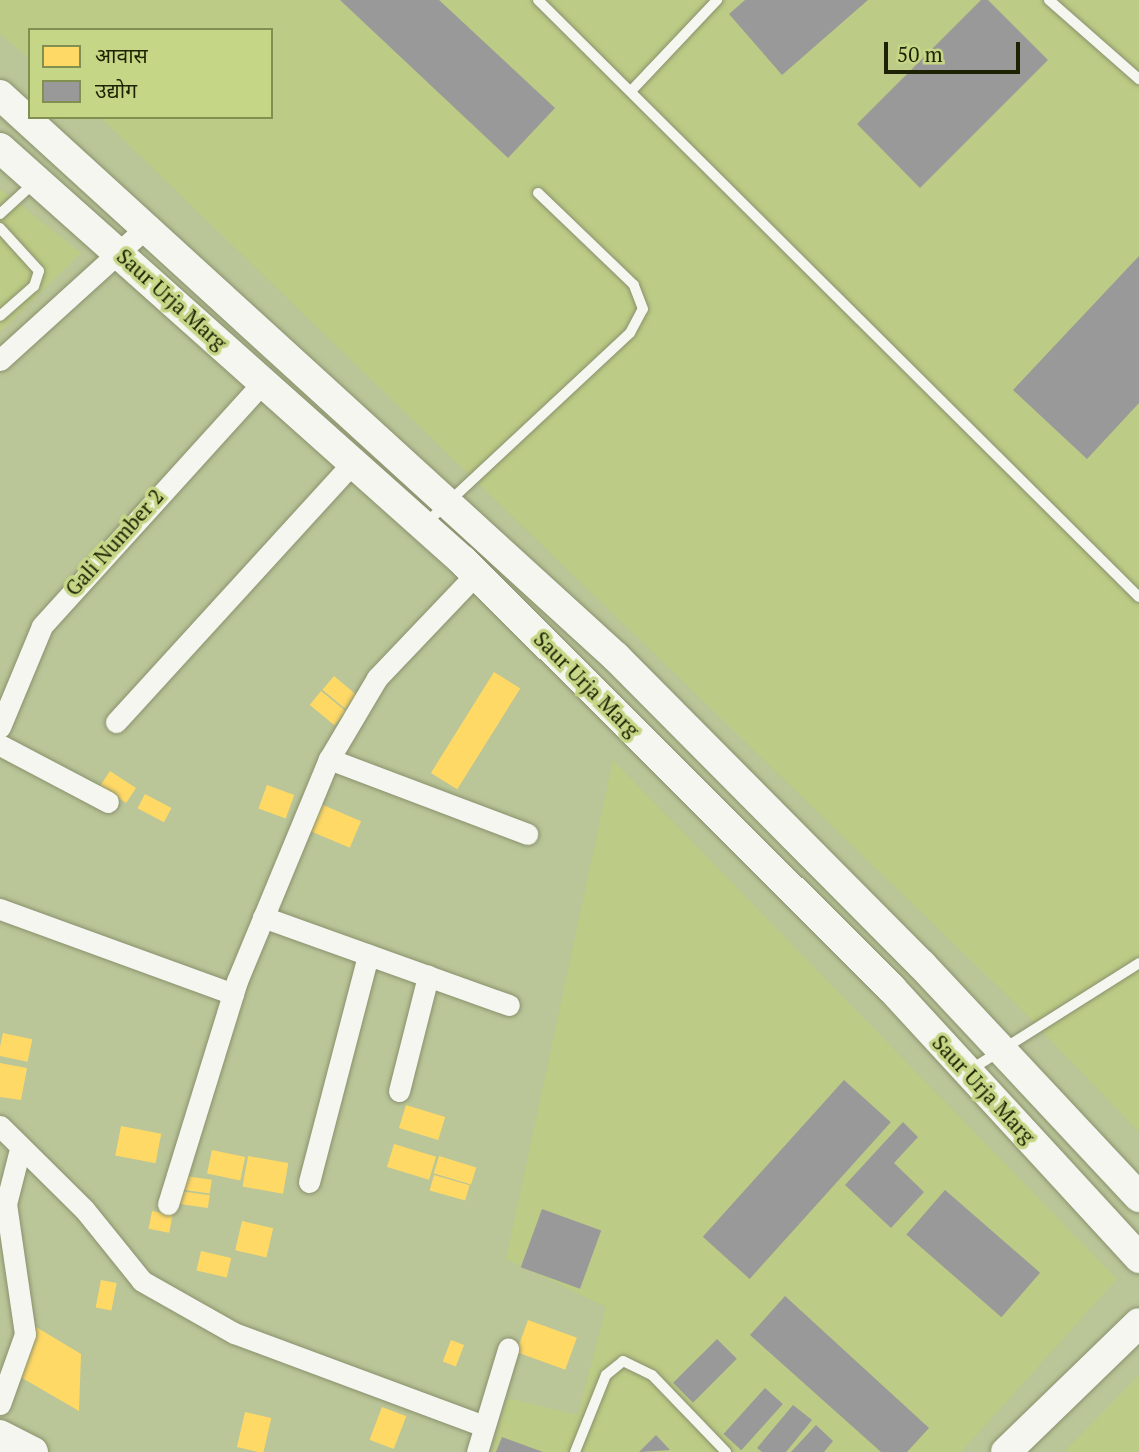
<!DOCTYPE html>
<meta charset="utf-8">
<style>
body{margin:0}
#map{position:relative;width:1139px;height:1452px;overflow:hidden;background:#bac598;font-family:"PT Serif","Noto Sans Devanagari",serif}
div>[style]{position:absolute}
.built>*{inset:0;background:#bccb85}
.homes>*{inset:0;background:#ffd966;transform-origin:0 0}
.industry>*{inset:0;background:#999;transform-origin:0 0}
.roads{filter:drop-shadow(0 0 2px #89916d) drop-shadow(0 0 2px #89916d)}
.lane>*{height:10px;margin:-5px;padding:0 5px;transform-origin:5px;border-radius:5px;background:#f5f6f0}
.street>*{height:21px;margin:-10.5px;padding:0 10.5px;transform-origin:10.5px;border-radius:10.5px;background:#f5f6f0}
.secondary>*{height:30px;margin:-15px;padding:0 15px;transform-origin:15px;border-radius:15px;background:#f5f6f0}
span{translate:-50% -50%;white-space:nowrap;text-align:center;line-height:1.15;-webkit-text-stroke:7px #c5d786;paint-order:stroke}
.street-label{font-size:21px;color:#1c2202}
.legend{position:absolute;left:28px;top:28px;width:245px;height:91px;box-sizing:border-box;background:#c5d786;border:2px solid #818f51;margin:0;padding:9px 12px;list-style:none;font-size:21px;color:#1c2202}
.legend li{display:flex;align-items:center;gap:14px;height:35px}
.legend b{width:35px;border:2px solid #818f51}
.scale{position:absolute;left:884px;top:42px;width:136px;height:32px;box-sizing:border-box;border:4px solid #1c2202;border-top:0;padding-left:9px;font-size:21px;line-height:24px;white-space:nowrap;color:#1c2202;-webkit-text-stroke:5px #c5d786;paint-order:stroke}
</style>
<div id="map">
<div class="built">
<i style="clip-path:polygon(0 0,1139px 0,1139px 1132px,1015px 1003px,100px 117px,271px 117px,271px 30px,30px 30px,30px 59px,0 34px)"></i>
<i style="clip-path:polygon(0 189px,81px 253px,0 332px)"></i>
<i style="clip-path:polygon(613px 760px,1117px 1279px,961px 1452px,492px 1452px,507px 1398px,578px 1415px,606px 1307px,506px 1259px)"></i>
<i style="clip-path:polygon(1139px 1375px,1139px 1452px,1064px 1452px)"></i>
</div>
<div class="homes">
<i style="left:494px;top:672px;width:31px;height:119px;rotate:32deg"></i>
<i style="left:334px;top:676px;width:30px;height:18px;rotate:40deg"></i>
<i style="left:321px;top:691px;width:32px;height:18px;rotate:39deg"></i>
<i style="left:110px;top:771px;width:31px;height:18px;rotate:33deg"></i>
<i style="left:267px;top:785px;width:29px;height:25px;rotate:20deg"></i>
<i style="left:145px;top:794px;width:30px;height:16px;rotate:28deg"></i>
<i style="left:316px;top:802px;width:49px;height:29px;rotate:23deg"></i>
<i style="left:3px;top:1033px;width:30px;height:23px;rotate:12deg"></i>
<i style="clip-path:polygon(0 1063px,27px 1068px,21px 1100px,0 1097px)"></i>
<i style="left:406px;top:1105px;width:41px;height:24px;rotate:17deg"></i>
<i style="left:121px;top:1126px;width:41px;height:30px;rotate:11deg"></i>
<i style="left:394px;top:1144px;width:44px;height:24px;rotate:17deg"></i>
<i style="left:212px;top:1150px;width:34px;height:24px;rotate:12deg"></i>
<i style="left:248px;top:1156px;width:41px;height:31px;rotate:10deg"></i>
<i style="left:439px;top:1156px;width:39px;height:18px;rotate:17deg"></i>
<i style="left:434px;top:1175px;width:37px;height:16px;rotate:16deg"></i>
<i style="left:185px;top:1176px;width:27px;height:14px;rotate:8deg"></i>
<i style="left:180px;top:1191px;width:30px;height:13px;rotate:8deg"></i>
<i style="left:152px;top:1211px;width:21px;height:18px;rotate:11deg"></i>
<i style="left:242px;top:1221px;width:32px;height:30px;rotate:13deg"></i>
<i style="left:201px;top:1251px;width:31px;height:20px;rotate:13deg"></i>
<i style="left:101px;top:1280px;width:16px;height:28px;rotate:11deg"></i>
<i style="left:528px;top:1320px;width:52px;height:34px;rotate:20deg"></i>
<i style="clip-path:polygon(36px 1327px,81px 1354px,79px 1411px,17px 1375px)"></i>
<i style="left:451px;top:1340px;width:14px;height:23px;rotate:21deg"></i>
<i style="left:382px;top:1407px;width:26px;height:35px;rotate:21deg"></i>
<i style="left:245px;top:1412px;width:27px;height:36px;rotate:13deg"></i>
</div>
<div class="industry">
<i style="clip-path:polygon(340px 0,439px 0,555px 108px,508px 158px)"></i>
<i style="clip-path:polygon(745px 0,868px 0,782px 75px,729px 14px)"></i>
<i style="clip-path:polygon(981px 0,988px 0,1048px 60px,920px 188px,857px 124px)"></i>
<i style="clip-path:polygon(1139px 256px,1139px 403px,1087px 459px,1013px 390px)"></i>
<i style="left:844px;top:1080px;width:63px;height:211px;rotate:42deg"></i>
<i style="clip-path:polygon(903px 1122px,918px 1137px,894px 1163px,924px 1192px,891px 1228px,845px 1185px)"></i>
<i style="left:945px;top:1190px;width:126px;height:59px;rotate:41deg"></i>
<i style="left:542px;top:1209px;width:63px;height:62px;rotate:20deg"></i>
<i style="clip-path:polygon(785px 1296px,929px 1428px,907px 1452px,881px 1452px,750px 1335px)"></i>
<i style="left:717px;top:1339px;width:28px;height:62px;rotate:45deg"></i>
<i style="left:765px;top:1388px;width:24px;height:62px;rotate:42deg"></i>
<i style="clip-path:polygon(793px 1405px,812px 1420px,786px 1452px,762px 1452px,757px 1448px)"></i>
<i style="clip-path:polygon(816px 1425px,833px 1441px,824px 1452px,791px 1452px)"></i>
<i style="clip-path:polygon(656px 1435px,670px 1450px,639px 1452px)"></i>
<i style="clip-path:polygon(502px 1437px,543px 1452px,496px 1452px)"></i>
</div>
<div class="roads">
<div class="lane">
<i style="left:538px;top:0;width:847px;rotate:44.81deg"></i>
<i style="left:1049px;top:0;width:120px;rotate:41.3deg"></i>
<i style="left:632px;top:90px;width:124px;rotate:-46.6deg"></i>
<i style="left:0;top:214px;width:47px;rotate:-42.4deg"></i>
<i style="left:0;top:228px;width:58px;rotate:47.8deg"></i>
<i style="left:39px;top:271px;width:16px;rotate:108deg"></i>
<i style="left:34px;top:286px;width:45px;rotate:138.6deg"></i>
<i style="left:425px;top:524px;width:280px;rotate:-43deg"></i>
<i style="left:630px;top:333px;width:27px;rotate:-62deg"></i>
<i style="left:643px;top:309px;width:26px;rotate:-111deg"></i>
<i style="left:634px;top:285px;width:133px;rotate:-136.2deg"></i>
<i style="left:970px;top:1070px;width:200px;rotate:-32.3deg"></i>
<i style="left:575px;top:1452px;width:83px;rotate:-68.1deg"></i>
<i style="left:606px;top:1375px;width:22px;rotate:-39deg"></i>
<i style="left:623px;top:1361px;width:32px;rotate:26deg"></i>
<i style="left:652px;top:1375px;width:107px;rotate:46.1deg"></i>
</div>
<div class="street">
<i style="left:0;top:360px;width:201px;rotate:-42.2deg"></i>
<i style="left:116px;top:722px;width:352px;rotate:-47.6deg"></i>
<i style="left:0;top:727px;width:109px;rotate:-67.4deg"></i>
<i style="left:42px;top:626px;width:331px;rotate:-47.8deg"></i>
<i style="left:0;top:745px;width:122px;rotate:27.8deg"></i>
<i style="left:329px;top:759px;width:212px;rotate:20.7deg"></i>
<i style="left:0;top:909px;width:248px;rotate:20deg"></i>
<i style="left:263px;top:917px;width:261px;rotate:19.7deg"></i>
<i style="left:399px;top:1091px;width:119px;rotate:-75.8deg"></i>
<i style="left:0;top:1126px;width:118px;rotate:44.7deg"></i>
<i style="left:84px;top:1209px;width:92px;rotate:51.1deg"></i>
<i style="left:142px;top:1281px;width:106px;rotate:29.5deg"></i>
<i style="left:234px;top:1333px;width:267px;rotate:20.4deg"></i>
<i style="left:309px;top:1182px;width:235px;rotate:-75.4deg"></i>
<i style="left:168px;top:1204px;width:233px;rotate:-72.8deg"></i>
<i style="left:237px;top:981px;width:240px;rotate:-67.5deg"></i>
<i style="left:329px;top:759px;width:94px;rotate:-59.3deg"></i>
<i style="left:377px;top:678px;width:144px;rotate:-46.4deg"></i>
<i style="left:0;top:1404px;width:74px;rotate:-70.3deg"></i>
<i style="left:25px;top:1334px;width:131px;rotate:-98.3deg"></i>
<i style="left:6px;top:1204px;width:57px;rotate:-75.7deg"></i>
<i style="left:477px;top:1452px;width:108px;rotate:-73.2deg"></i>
</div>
<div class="secondary">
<i style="left:0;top:95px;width:834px;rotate:42.38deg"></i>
<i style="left:616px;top:657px;width:434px;rotate:45.2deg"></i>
<i style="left:922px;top:965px;width:318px;rotate:46.9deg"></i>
<i style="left:0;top:148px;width:620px;rotate:41.73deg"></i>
<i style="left:463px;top:561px;width:605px;rotate:44.93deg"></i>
<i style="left:891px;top:988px;width:367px;rotate:47.4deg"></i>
<i style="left:0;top:1435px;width:37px;rotate:27deg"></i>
<i style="left:1006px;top:1452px;width:185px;rotate:-44.1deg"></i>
</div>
</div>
<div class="street-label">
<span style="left:172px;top:299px;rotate:42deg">Saur Urja Marg</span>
<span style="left:114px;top:542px;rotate:-48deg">Gali Number 2</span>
<span style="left:587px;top:684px;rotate:45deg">Saur Urja Marg</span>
<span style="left:984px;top:1089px;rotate:47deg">Saur Urja Marg</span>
</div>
<ul class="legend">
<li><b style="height:19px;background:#ffd966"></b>आवास</li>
<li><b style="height:19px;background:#999"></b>उद्योग</li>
</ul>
<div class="scale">50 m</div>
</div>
